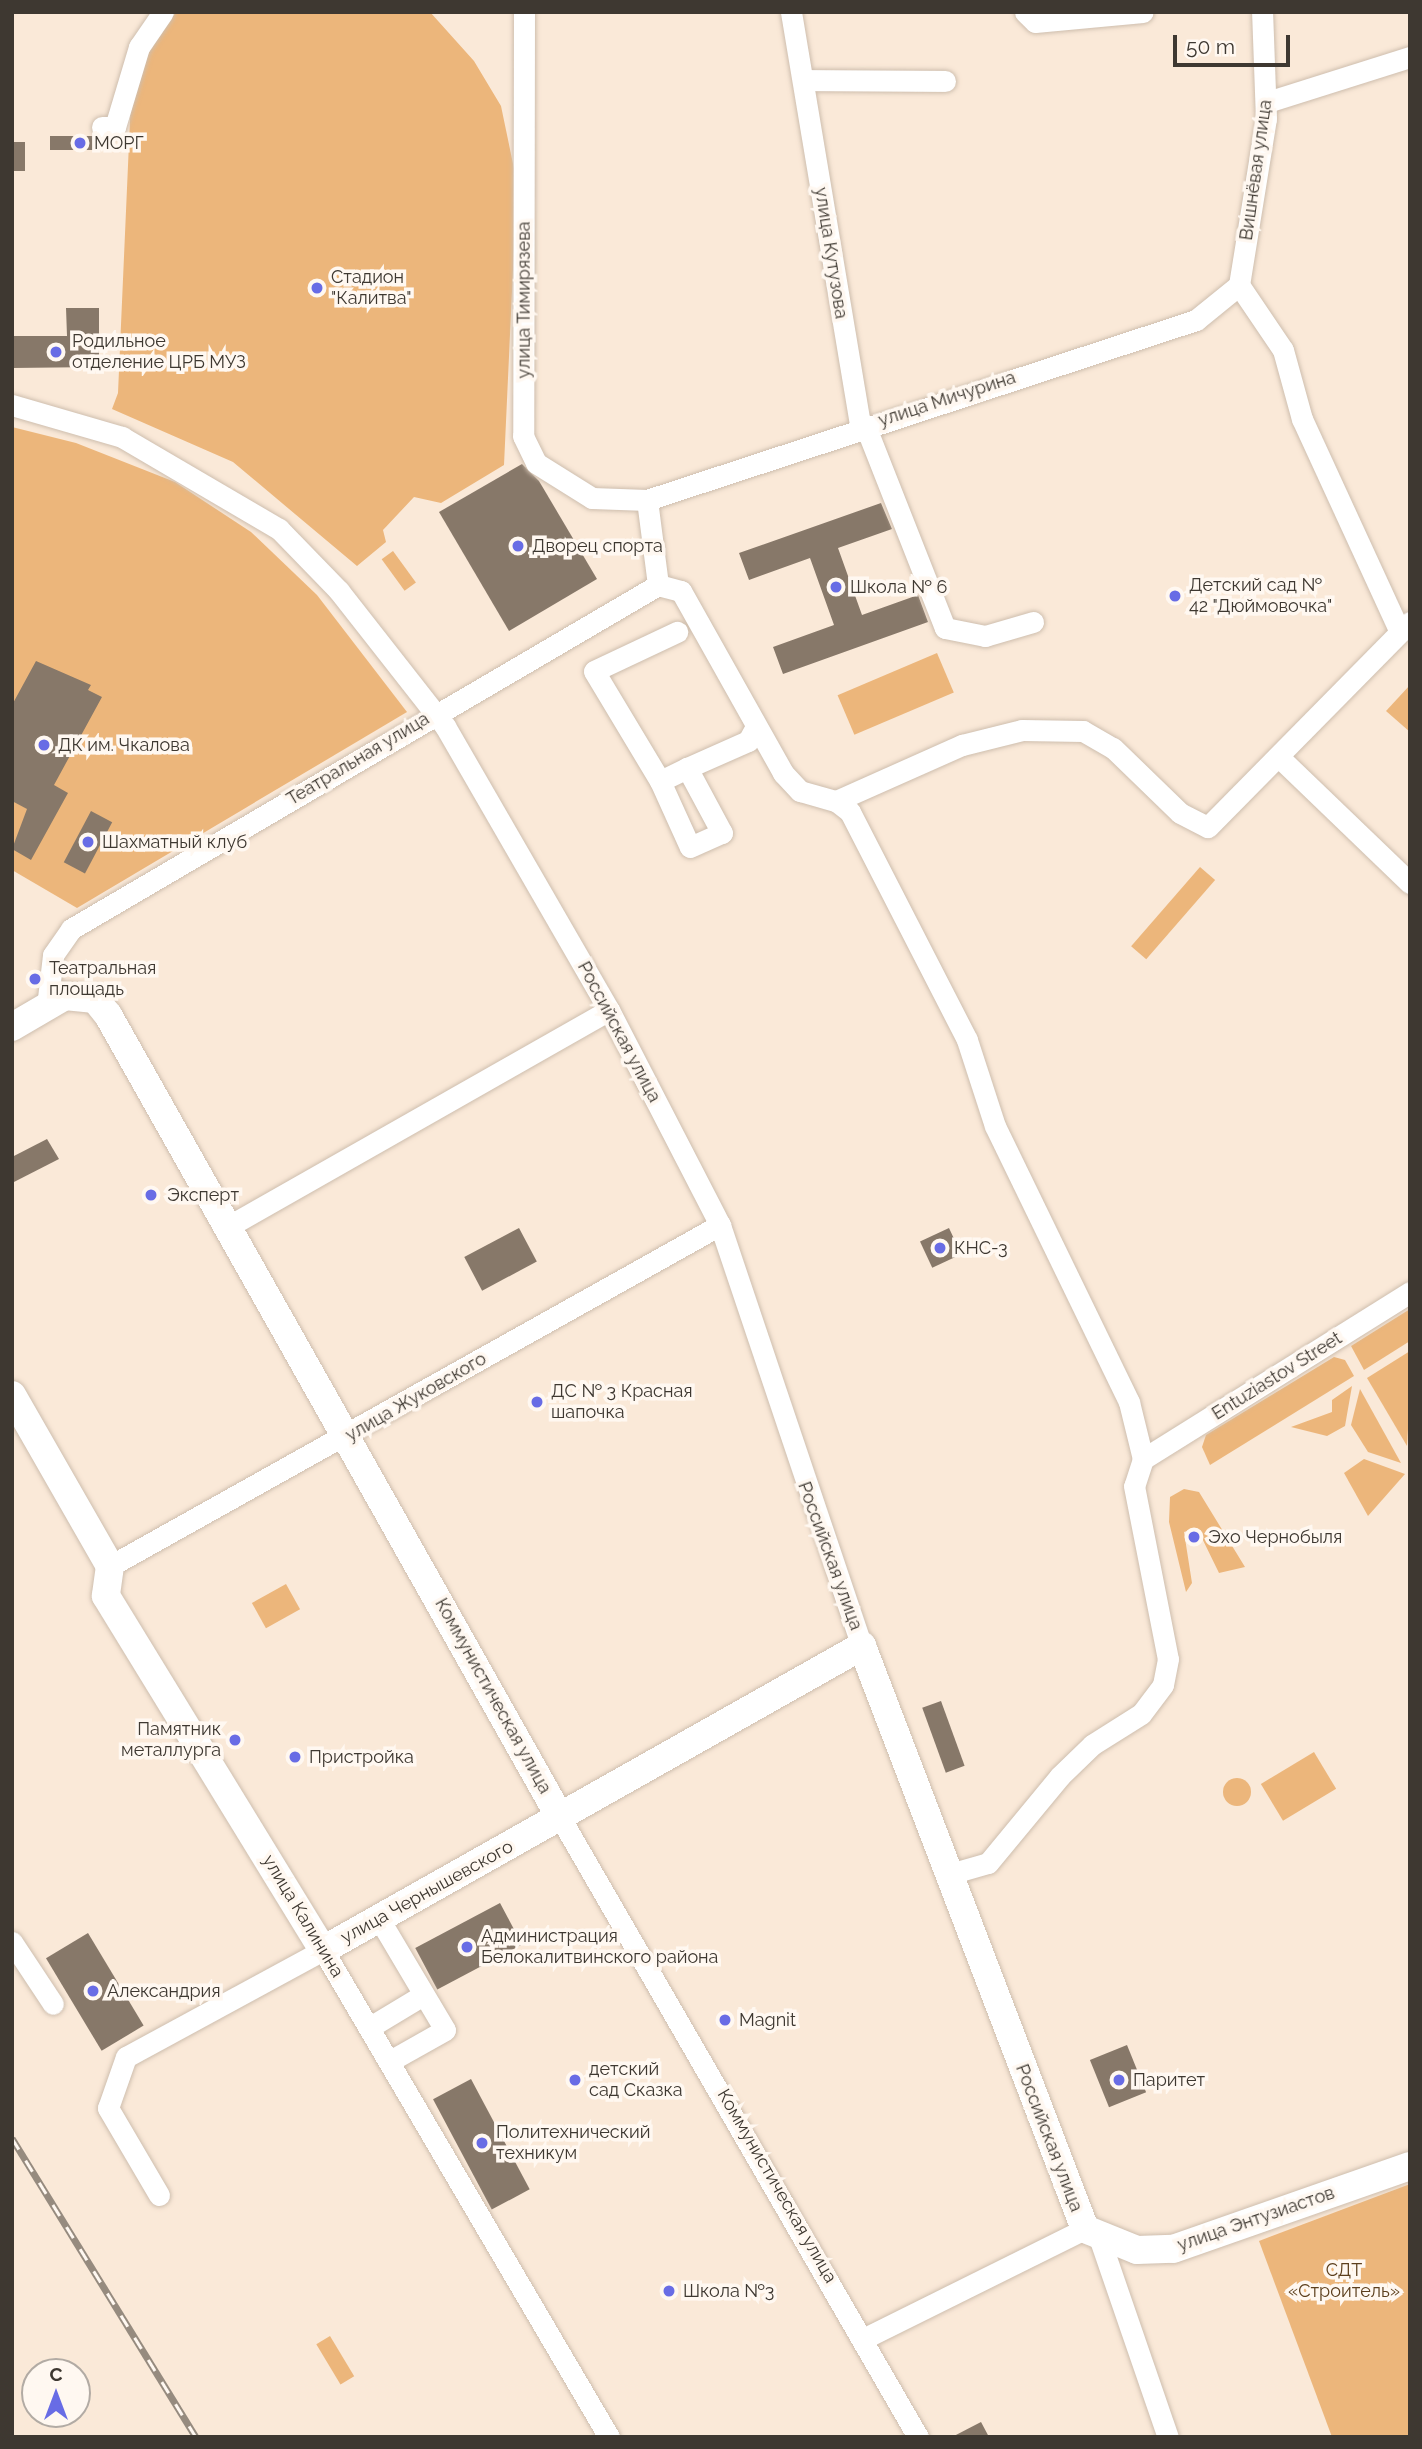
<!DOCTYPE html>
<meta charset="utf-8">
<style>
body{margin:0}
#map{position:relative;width:1422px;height:2449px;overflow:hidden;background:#fae9d8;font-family:Raleway,sans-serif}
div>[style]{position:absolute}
.green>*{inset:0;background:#ecb67b;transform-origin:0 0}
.round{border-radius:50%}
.building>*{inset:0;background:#877869;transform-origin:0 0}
.roads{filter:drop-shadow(0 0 2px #cebeae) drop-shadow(0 0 2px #cebeae)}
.minor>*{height:21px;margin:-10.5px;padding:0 10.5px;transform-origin:10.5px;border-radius:10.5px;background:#fff}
.major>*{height:28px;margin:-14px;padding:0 14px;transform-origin:14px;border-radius:14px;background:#fff}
.rail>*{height:7px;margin-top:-3.5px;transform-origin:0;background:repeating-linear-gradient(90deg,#fff8f1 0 13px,#968b7f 0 26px);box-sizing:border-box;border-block:2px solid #968b7f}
.dots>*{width:19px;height:19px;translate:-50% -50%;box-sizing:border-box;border:4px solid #fff8f1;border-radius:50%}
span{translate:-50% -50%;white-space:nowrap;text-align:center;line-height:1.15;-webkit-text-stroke:7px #fff8f1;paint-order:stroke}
.poi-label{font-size:18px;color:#3e3831}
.left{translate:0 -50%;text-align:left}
.right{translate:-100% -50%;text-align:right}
.street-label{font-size:18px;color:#3e3831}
.park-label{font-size:18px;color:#5c3f1d}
.frame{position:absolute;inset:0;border:14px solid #3e3831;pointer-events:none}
.north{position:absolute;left:21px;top:2358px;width:70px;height:70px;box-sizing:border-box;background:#fff8f1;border:2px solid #b2aba4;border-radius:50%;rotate:0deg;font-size:19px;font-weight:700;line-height:28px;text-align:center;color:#3e3831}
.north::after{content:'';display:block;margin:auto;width:24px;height:32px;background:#686ce5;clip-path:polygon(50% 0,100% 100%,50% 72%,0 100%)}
.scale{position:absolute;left:1173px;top:35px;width:117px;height:32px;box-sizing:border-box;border:4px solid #3e3831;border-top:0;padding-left:9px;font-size:21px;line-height:24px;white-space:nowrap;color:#3e3831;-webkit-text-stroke:5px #fff8f1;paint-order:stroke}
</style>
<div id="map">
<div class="green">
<i style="clip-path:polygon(176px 12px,430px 12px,474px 61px,501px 106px,517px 183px,504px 465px,441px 503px,414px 497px,383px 530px,386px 542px,357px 566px,233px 462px,112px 409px,118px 393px,131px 97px,139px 66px)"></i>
<i style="clip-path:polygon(12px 427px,76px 443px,175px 482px,251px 532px,317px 595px,407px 712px,77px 908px,12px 870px)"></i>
<i style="left:393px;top:551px;width:39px;height:14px;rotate:54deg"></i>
<i style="left:937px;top:653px;width:43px;height:108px;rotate:67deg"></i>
<i style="clip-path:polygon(1410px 685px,1410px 732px,1386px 711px)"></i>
<i style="left:1200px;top:867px;width:20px;height:105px;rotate:41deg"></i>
<i style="clip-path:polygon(1410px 1309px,1410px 1341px,1364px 1370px,1351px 1346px)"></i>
<i style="clip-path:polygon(1410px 1351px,1410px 1395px,1407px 1446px,1367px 1378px)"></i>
<i style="clip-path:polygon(1334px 1357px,1345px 1360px,1354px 1376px,1210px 1465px,1202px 1447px,1206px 1435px)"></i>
<i style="clip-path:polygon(1352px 1386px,1345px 1426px,1327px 1436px,1291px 1427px,1332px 1412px,1332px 1400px)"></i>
<i style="clip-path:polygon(1360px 1389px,1401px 1463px,1368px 1452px,1351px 1425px)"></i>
<i style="clip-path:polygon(1364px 1459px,1405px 1474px,1368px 1516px,1344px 1473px)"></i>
<i style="clip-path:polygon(1184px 1489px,1199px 1492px,1245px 1567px,1219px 1573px,1197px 1528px,1184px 1532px,1192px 1583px,1186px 1592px,1169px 1522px,1170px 1497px)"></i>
<i style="left:286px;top:1584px;width:29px;height:39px;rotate:61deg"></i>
<i style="left:1314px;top:1752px;width:43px;height:62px;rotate:59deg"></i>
<i class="round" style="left:1223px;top:1778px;width:28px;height:28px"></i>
<i style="clip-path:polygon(1410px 2184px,1410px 2437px,1332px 2437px,1259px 2241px)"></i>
<i style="left:330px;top:2336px;width:47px;height:16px;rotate:59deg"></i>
</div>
<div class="building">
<i style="clip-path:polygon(50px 136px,93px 136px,109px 140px,109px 150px,50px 150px)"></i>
<i style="left:12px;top:142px;width:13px;height:29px"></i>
<i style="clip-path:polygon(66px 308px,99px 308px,99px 367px,12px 368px,12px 336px,67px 336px)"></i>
<i style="clip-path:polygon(522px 464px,539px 481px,597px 579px,509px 631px,439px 512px)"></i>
<i style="clip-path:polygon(881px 503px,892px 529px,838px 548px,862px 615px,918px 595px,928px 622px,783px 674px,773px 647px,834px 625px,810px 558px,749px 580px,739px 553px)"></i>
<i style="clip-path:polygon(36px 661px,91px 685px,88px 690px,102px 697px,54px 785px,68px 793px,31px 860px,12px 849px,27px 809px,12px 801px,12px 705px)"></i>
<i style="left:91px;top:811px;width:24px;height:58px;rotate:28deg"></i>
<i style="clip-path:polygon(47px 1139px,59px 1159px,12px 1183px,12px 1157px)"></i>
<i style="left:519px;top:1228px;width:38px;height:62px;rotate:62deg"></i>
<i style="left:949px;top:1228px;width:29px;height:32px;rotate:65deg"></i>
<i style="left:941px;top:1701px;width:69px;height:20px;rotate:70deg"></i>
<i style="left:500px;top:1903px;width:47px;height:96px;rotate:62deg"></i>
<i style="left:88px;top:1933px;width:108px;height:49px;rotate:59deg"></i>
<i style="left:1127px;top:2045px;width:51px;height:40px;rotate:68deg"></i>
<i style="left:471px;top:2079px;width:125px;height:43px;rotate:62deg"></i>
<i style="clip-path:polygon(981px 2422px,989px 2437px,952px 2437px)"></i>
</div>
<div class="roads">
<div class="minor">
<i style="left:524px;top:12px;width:424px;rotate:90.1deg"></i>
<i style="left:523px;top:436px;width:30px;rotate:64deg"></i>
<i style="left:536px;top:463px;width:66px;rotate:32deg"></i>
<i style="left:592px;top:498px;width:55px;rotate:2.1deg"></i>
<i style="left:647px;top:500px;width:578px;rotate:-18.15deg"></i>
<i style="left:1196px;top:320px;width:55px;rotate:-39.1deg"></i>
<i style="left:791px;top:12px;width:420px;rotate:80.5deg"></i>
<i style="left:1025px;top:12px;width:14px;rotate:45deg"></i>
<i style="left:1035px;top:22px;width:108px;rotate:-5.3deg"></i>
<i style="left:803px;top:80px;width:142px;rotate:0.4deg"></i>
<i style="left:1267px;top:102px;width:150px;rotate:-17.5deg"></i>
<i style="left:102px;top:127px;width:13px"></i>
<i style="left:115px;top:127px;width:84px;rotate:-73.3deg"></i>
<i style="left:139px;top:47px;width:42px;rotate:-55.6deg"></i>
<i style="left:1239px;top:285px;width:78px;rotate:55.9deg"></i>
<i style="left:1283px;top:350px;width:72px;rotate:74.6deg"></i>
<i style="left:1302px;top:419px;width:232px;rotate:65.3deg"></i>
<i style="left:1239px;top:285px;width:168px;rotate:-80.8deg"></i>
<i style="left:1266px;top:119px;width:107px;rotate:-92.1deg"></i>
<i style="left:12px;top:405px;width:115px;rotate:16.2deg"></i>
<i style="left:122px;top:437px;width:182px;rotate:30.4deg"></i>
<i style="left:279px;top:529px;width:86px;rotate:45.9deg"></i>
<i style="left:339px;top:591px;width:172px;rotate:51.9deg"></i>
<i style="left:445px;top:726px;width:328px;rotate:60deg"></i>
<i style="left:609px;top:1010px;width:242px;rotate:62.7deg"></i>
<i style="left:720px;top:1225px;width:444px;rotate:71.4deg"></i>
<i style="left:865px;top:425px;width:218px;rotate:68.5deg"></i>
<i style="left:945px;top:628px;width:41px;rotate:11.3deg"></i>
<i style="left:985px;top:636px;width:50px;rotate:-16.3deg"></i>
<i style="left:647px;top:500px;width:86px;rotate:82.6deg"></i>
<i style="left:658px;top:585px;width:24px;rotate:15deg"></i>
<i style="left:681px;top:591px;width:209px;rotate:60.7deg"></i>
<i style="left:783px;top:773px;width:25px;rotate:47deg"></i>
<i style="left:800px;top:791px;width:37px;rotate:16deg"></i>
<i style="left:836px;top:801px;width:18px;rotate:38deg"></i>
<i style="left:850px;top:812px;width:256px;rotate:62.8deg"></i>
<i style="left:967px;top:1040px;width:90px;rotate:72deg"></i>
<i style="left:995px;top:1126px;width:307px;rotate:64.1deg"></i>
<i style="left:1129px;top:1402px;width:59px;rotate:76.2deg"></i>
<i style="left:1143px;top:1459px;width:28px;rotate:108deg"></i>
<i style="left:1134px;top:1486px;width:176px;rotate:78.9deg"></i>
<i style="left:1168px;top:1659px;width:26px;rotate:101deg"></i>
<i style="left:1163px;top:1685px;width:36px;rotate:127deg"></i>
<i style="left:1141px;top:1714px;width:58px;rotate:147.7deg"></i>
<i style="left:1092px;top:1745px;width:45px;rotate:135.9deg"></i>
<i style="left:1060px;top:1776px;width:113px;rotate:129.6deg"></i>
<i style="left:988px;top:1863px;width:40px;rotate:164deg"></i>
<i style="left:1281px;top:759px;width:179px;rotate:43.9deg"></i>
<i style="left:687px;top:768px;width:30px;rotate:154deg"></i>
<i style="left:660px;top:781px;width:72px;rotate:65.6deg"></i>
<i style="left:690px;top:847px;width:35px;rotate:-24deg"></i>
<i style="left:722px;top:833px;width:74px;rotate:-118.3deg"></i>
<i style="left:687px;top:768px;width:67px;rotate:-23.9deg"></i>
<i style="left:748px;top:741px;width:13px;rotate:-61deg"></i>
<i style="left:660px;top:781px;width:128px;rotate:-121deg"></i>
<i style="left:594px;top:671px;width:92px;rotate:-25.2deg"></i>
<i style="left:836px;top:801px;width:138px;rotate:-24deg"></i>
<i style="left:962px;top:745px;width:62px;rotate:-14deg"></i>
<i style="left:1022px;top:730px;width:61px;rotate:0.9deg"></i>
<i style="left:1083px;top:731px;width:34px;rotate:30deg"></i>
<i style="left:1113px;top:748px;width:93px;rotate:44.1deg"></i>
<i style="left:1180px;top:813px;width:31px;rotate:27deg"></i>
<i style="left:1208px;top:827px;width:288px;rotate:-45.4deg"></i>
<i style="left:47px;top:1007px;width:52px;rotate:-83.4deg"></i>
<i style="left:53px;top:955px;width:32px;rotate:-55deg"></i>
<i style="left:71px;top:929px;width:680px;rotate:-30.37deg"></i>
<i style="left:229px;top:1226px;width:437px;rotate:-29.6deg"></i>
<i style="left:1143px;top:1459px;width:315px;rotate:-32deg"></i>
<i style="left:110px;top:1566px;width:699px;rotate:-29.21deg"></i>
<i style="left:561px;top:1819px;width:714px;rotate:59.99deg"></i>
<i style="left:378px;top:1917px;width:131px;rotate:59.3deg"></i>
<i style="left:445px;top:2030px;width:63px;rotate:150.6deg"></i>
<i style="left:12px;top:1942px;width:74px;rotate:56.5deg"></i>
<i style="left:370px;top:2027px;width:62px;rotate:-31.1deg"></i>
<i style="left:159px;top:2195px;width:101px;rotate:-120.4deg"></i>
<i style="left:108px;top:2108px;width:54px;rotate:-70.6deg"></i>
<i style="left:126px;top:2057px;width:224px;rotate:-28.5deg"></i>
<i style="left:323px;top:1950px;width:565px;rotate:59.58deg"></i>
<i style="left:1100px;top:2240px;width:208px;rotate:71deg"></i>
<i style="left:865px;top:2338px;width:246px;rotate:-26.4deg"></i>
</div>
<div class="major">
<i style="left:12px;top:1027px;width:61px;rotate:-30.3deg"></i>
<i style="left:65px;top:996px;width:30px;rotate:6deg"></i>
<i style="left:95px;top:999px;width:21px;rotate:51deg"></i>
<i style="left:108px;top:1015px;width:923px;rotate:60.6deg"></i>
<i style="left:12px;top:1395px;width:197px;rotate:60.2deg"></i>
<i style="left:110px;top:1566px;width:30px;rotate:98deg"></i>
<i style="left:106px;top:1596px;width:415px;rotate:58.5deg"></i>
<i style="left:323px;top:1950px;width:619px;rotate:-29.42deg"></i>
<i style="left:862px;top:1646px;width:624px;rotate:69.07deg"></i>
<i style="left:1085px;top:2229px;width:56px;rotate:22deg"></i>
<i style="left:1137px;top:2250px;width:36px;rotate:-2deg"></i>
<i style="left:1173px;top:2249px;width:251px;rotate:-19.3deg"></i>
</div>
</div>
<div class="rail">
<i style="left:12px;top:2138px;width:351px;rotate:58.4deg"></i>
</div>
<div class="dots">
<i style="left:80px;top:143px;background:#686ce5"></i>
<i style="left:317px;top:288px;background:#686ce5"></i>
<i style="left:56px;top:352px;background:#686ce5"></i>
<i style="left:518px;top:546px;background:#686ce5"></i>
<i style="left:836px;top:587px;background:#686ce5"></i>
<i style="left:1175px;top:596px;background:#686ce5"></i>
<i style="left:44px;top:745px;background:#686ce5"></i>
<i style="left:88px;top:842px;background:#686ce5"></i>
<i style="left:35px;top:979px;background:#686ce5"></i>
<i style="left:151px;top:1195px;background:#686ce5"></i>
<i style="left:940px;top:1248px;background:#686ce5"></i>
<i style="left:537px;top:1402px;background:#686ce5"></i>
<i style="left:1194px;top:1537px;background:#686ce5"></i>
<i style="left:235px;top:1740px;background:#686ce5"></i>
<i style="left:295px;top:1757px;background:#686ce5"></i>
<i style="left:467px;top:1947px;background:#686ce5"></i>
<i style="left:93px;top:1991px;background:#686ce5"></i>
<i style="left:725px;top:2020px;background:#686ce5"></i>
<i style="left:575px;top:2080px;background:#686ce5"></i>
<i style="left:1119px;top:2080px;background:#686ce5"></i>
<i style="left:482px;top:2143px;background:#686ce5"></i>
<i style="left:669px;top:2291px;background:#686ce5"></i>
</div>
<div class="poi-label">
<span class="left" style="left:94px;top:143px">МОРГ</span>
<span class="left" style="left:331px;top:288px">Стадион<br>"Калитва"</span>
<span class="left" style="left:72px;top:352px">Родильное<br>отделение ЦРБ МУЗ</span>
<span class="left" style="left:532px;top:546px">Дворец спорта</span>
<span class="left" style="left:1189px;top:596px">Детский сад №<br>42 "Дюймовочка"</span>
<span class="left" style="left:850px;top:587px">Школа № 6</span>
<span class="left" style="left:58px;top:745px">ДК им. Чкалова</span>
<span class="left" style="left:102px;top:842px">Шахматный клуб</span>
<span class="left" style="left:49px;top:979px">Театральная<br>площадь</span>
<span class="left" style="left:167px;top:1195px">Эксперт</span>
<span class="left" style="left:954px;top:1248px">КНС-3</span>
<span class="left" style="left:551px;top:1402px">ДС № 3 Красная<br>шапочка</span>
<span class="left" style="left:1208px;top:1537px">Эхо Чернобыля</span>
<span class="right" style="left:221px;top:1740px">Памятник<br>металлурга</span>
<span class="left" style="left:309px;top:1757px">Пристройка</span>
<span class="left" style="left:481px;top:1947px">Администрация<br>Белокалитвинского района</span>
<span class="left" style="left:107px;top:1991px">Александрия</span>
<span class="left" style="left:739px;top:2020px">Magnit</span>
<span class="left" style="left:589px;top:2080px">детский<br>сад Сказка</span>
<span class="left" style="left:1133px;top:2080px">Паритет</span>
<span class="left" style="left:496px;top:2143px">Политехнический<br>техникум</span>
<span class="left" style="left:683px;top:2291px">Школа №3</span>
</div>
<div class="street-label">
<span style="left:1256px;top:170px;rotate:-82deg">Вишнёвая улица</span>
<span style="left:831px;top:253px;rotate:81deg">улица Кутузова</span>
<span style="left:524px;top:300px;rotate:-90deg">улица Тимирязева</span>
<span style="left:947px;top:399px;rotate:-18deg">улица Мичурина</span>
<span style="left:358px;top:759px;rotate:-31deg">Театральная улица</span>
<span style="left:619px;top:1032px;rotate:62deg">Российская улица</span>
<span style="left:1277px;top:1376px;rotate:-32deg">Entuziastov Street</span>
<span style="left:416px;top:1397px;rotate:-30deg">улица Жуковского</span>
<span style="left:830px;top:1556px;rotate:70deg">Российская улица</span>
<span style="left:493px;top:1696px;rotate:61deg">Коммунистическая улица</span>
<span style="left:427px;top:1892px;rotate:-29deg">улица Чернышевского</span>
<span style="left:303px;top:1916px;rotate:59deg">улица Калинина</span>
<span style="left:1049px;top:2138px;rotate:69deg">Российская улица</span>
<span style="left:777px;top:2186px;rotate:60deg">Коммунистическая улица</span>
<span style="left:1256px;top:2219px;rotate:-19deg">улица Энтузиастов</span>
</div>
<div class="park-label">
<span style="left:1344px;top:2281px">СДТ<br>«Строитель»</span>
</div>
<div class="frame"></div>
<div class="north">С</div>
<div class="scale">50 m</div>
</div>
